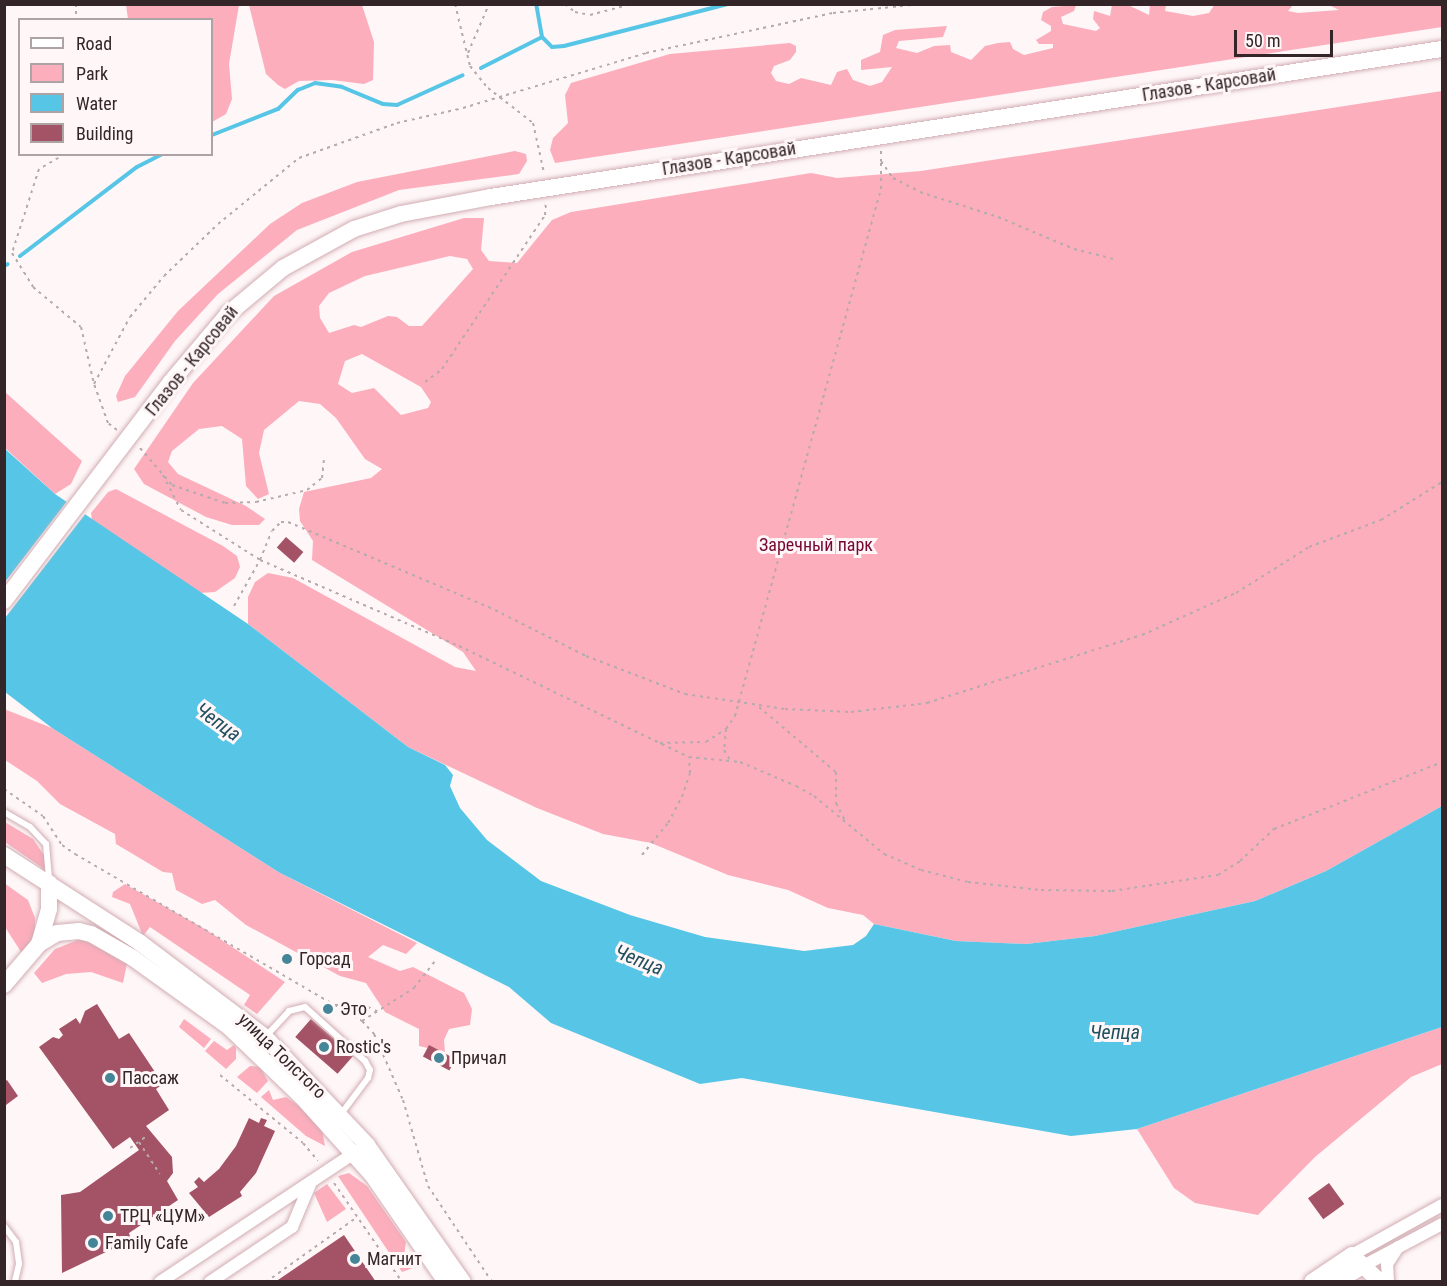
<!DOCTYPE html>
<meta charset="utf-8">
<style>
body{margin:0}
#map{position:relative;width:1447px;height:1286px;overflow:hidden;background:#fef6f7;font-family:"Roboto Condensed",sans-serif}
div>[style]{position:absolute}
.green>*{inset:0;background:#fcaebd}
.water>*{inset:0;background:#57c6e6}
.pier>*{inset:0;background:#fef6f7}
.stream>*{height:4px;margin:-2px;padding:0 2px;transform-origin:2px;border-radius:2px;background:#57c6e6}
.building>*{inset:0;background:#a45265;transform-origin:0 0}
.path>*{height:2px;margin-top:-1px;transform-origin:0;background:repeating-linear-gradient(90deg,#b5aaac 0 3px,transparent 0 7.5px)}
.roads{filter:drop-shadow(0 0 2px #d1acb2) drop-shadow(0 0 2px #d1acb2)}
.lane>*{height:6px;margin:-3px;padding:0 3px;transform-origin:3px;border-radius:3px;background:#fff}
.street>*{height:12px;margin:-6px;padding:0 6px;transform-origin:6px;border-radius:6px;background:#fff}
.secondary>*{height:16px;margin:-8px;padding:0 8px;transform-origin:8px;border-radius:8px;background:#fff}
.dots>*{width:16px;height:16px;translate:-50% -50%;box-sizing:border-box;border:3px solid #fef6f7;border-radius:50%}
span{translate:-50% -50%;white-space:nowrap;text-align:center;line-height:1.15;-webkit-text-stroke:6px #fef6f7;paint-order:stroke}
.street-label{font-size:18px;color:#342528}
.park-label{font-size:18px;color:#750832}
.poi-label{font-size:18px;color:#342528}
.left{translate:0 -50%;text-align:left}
.water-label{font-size:20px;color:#204f5d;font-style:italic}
.frame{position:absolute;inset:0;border:6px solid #342528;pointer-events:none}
.legend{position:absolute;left:18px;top:18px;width:195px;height:138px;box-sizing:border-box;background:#fef6f7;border:2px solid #ada2a4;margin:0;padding:8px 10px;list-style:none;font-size:18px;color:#342528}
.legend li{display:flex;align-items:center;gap:12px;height:30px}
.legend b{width:30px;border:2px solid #ada2a4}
.scale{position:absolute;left:1234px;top:30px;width:99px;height:27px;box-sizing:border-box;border:3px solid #342528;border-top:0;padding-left:8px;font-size:18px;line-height:21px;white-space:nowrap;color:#342528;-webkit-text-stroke:4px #fef6f7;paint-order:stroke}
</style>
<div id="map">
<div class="green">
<i style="clip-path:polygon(1215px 4px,1293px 5px,1288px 11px,1298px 13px,1339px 10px,1329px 5px,1442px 5px,1442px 27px,555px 163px,550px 150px,553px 138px,568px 123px,565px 95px,571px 83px,670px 54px,790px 43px,796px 46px,796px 52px,790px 60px,774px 66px,771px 73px,776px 81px,789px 84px,801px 78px,831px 85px,837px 72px,847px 69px,853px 80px,870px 86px,882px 82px,892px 67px,861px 70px,861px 60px,880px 52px,883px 35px,895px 30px,947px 26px,943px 37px,899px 41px,896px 48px,917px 53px,934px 46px,950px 45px,951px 52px,971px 60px,985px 46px,998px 43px,1010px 42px,1013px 49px,1024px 55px,1053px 48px,1053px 44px,1039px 44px,1036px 40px,1051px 31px,1051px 26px,1041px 20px,1043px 12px,1052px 7px,1076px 5px,1074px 11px,1061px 17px,1063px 24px,1096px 31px,1100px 28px,1093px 19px,1094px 11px,1110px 16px,1112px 5px,1128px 5px,1149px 15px,1150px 5px,1166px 5px,1165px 11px,1193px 16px,1209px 13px)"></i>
<i style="clip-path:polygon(126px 5px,239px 5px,229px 64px,232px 99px,226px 114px,212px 122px,212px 20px,128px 19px)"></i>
<i style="clip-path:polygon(249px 5px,362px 5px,374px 42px,373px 80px,364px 84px,332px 80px,299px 81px,285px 89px,278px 85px,266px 74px)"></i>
<i style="clip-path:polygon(evenodd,1442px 91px,1442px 806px,1326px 871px,1255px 901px,1095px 936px,1026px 944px,956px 941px,874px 924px,863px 915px,828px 908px,788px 890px,728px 875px,651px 843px,603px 834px,537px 808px,408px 747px,248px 624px,248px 597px,255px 582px,268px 573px,293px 578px,455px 667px,476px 671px,463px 652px,312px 560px,313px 541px,300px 521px,299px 509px,304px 492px,371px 478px,382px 469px,365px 459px,336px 418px,320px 404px,299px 401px,264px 430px,259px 453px,269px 494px,258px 499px,246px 486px,242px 439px,222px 426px,199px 429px,172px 451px,168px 462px,178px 474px,246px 506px,265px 519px,259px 525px,232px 525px,206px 517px,144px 484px,134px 469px,193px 383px,274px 296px,352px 252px,464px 218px,484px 218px,481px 250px,489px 261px,517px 263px,552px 220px,571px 212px,811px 173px,837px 178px,921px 171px,1442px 91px,450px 256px,467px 259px,473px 269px,422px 326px,409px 326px,397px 317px,388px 316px,361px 327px,354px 325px,329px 333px,320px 318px,319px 306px,329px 293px,365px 276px,450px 256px,1442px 91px,362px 354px,421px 387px,431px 402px,428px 408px,401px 415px,374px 388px,352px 393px,338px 384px,345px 361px,362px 354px)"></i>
<i style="clip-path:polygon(515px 151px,526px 154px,527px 161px,519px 174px,399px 190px,297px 230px,218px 294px,175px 341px,135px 397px,118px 402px,116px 396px,125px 376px,178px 311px,270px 224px,302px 203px,357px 182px)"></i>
<i style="clip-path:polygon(5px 392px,82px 461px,71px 484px,55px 494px,5px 448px)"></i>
<i style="clip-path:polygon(116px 489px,223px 546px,237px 556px,240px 567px,235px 578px,215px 592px,199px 593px,92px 520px,91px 513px,108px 492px)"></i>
<i style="clip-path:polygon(4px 709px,52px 728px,280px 873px,417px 943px,406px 954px,383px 945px,368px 957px,400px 971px,413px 967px,464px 993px,472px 1009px,470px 1025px,449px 1029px,444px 1040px,445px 1052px,419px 1046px,419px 1029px,385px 1012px,366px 983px,340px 976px,246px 925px,215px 900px,202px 904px,176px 890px,172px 873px,163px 872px,116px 844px,115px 834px,60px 804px,37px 781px,5px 760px)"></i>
<i style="clip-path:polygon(5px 822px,33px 839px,46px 858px,47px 871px,5px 842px)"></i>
<i style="clip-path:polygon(4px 883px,28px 900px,35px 918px,35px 933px,23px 955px,5px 927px)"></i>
<i style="clip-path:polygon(125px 884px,205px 929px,285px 982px,257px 1014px,244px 1005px,250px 995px,150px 927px,143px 936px,130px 904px,112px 897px,113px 892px)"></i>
<i style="clip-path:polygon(78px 940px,88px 941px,127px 963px,123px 983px,91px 972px,66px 974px,42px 983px,34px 973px,55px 949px)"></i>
<i style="clip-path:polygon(184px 1019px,211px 1039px,204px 1048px,179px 1027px)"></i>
<i style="clip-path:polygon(1442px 1027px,1442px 1064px,1411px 1077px,1315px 1157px,1258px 1215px,1195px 1203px,1174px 1188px,1137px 1129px)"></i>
<i style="clip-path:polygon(214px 1041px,227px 1050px,234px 1045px,236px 1048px,236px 1059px,226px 1069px,205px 1051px)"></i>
<i style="clip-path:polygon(250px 1066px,260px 1067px,268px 1081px,257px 1093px,237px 1077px)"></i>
<i style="clip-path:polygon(269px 1090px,273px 1100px,286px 1097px,299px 1106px,322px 1129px,325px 1146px,306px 1136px,261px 1097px)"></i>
<i style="clip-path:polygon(349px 1173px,367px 1186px,406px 1242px,404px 1256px,413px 1268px,402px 1272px,338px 1176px)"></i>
<i style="clip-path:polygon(327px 1184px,346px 1209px,327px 1222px,314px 1193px)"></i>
</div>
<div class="water">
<i style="clip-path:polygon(4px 448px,55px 494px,248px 624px,408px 747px,445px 765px,453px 775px,450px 786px,460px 808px,487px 840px,541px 881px,630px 915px,705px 937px,804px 951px,853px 945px,866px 936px,874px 924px,956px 941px,1026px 944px,1095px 936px,1255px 901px,1326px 871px,1442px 806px,1442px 1027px,1137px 1129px,1071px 1136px,742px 1078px,700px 1084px,551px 1023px,509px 987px,280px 873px,52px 728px,5px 692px)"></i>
</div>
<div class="pier">
<i style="clip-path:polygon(68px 500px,86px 513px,5px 618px,5px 582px)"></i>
</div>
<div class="stream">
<i style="left:542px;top:37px;width:14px;rotate:45deg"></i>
<i style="left:552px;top:47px;width:12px;rotate:-5deg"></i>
<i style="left:564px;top:46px;width:168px;rotate:-14.4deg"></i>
<i style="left:481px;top:68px;width:68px;rotate:-26.9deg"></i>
<i style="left:542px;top:37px;width:34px;rotate:-100deg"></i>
<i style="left:212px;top:135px;width:71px;rotate:-21.5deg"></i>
<i style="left:278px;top:109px;width:28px;rotate:-44deg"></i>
<i style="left:298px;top:90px;width:18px;rotate:-22deg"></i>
<i style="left:315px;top:83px;width:27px;rotate:8deg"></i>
<i style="left:342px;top:87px;width:44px;rotate:22.5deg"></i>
<i style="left:383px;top:104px;width:14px;rotate:4deg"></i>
<i style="left:397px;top:105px;width:72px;rotate:-24.4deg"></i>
<i style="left:20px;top:256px;width:147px;rotate:-37.3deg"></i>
<i style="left:137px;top:167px;width:29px;rotate:-27deg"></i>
<i style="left:4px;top:266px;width:4px;rotate:-27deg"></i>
</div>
<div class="building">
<i style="left:286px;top:537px;width:23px;height:14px;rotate:41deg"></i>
<i style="clip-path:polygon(97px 1004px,119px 1039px,129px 1033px,163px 1084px,156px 1089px,169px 1110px,146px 1126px,172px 1157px,173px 1173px,167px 1181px,178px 1200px,129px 1233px,131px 1240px,62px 1273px,61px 1195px,80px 1192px,139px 1150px,130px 1137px,113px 1149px,39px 1047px,53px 1037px,59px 1039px,63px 1035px,59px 1029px,76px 1018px,80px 1024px,85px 1011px)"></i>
<i style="left:311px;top:1019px;width:56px;height:24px;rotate:41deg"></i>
<i style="left:429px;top:1045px;width:30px;height:13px;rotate:28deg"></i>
<i style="clip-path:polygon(7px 1080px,18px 1096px,6px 1105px,4px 1082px)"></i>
<i style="clip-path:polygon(249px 1118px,259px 1123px,261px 1118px,267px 1120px,264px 1126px,275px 1131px,256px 1173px,240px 1192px,242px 1196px,209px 1217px,189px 1193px,198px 1187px,194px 1182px,199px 1177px,204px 1182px,219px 1169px,236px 1146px)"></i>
<i style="left:1329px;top:1183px;width:26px;height:26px;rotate:54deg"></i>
<i style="clip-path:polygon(344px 1235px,376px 1282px,275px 1282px)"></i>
</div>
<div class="path">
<i style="left:76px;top:4px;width:16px;rotate:90deg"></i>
<i style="left:455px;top:4px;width:64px;rotate:76.4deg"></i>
<i style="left:470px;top:66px;width:28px;rotate:51deg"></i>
<i style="left:488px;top:88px;width:57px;rotate:37.9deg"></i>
<i style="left:533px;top:123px;width:51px;rotate:77.6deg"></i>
<i style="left:565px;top:4px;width:13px;rotate:39deg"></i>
<i style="left:575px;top:12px;width:15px;rotate:11deg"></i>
<i style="left:590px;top:15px;width:43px;rotate:-14.7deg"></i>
<i style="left:468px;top:53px;width:53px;rotate:-66.8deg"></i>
<i style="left:881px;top:151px;width:10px;rotate:90deg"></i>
<i style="left:881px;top:161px;width:21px;rotate:55deg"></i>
<i style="left:893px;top:178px;width:30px;rotate:27deg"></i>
<i style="left:920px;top:192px;width:82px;rotate:17.8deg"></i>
<i style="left:998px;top:217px;width:82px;rotate:22.8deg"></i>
<i style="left:1074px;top:249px;width:45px;rotate:14deg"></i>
<i style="left:65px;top:154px;width:30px;rotate:150deg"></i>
<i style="left:39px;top:169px;width:88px;rotate:107.8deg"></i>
<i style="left:12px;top:253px;width:40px;rotate:58deg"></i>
<i style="left:33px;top:287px;width:62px;rotate:39.8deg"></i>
<i style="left:81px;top:327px;width:58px;rotate:77.2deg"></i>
<i style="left:425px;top:382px;width:21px;rotate:-37deg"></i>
<i style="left:442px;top:369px;width:185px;rotate:-56.2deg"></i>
<i style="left:545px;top:215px;width:13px;rotate:-86deg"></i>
<i style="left:117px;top:430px;width:11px;rotate:-142deg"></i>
<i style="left:108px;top:423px;width:41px;rotate:-109.7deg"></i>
<i style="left:94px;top:384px;width:76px;rotate:-61.8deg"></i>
<i style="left:130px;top:317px;width:53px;rotate:-50.3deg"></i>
<i style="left:164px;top:276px;width:75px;rotate:-43.9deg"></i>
<i style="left:218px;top:224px;width:104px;rotate:-39.2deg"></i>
<i style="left:299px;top:158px;width:104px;rotate:-19.7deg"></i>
<i style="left:397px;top:123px;width:68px;rotate:-12.8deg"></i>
<i style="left:463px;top:108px;width:191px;rotate:-16.7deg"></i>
<i style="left:646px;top:53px;width:191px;rotate:-12.1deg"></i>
<i style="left:833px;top:13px;width:89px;rotate:-5.8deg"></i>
<i style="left:140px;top:448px;width:49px;rotate:49.1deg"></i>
<i style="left:172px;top:485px;width:56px;rotate:18.8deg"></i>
<i style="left:225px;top:503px;width:31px;rotate:-2deg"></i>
<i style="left:256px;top:502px;width:52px;rotate:-13.2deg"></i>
<i style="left:307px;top:490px;width:19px;rotate:-39deg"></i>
<i style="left:322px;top:478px;width:18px;rotate:-84deg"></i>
<i style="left:163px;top:475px;width:39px;rotate:63deg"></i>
<i style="left:181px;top:510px;width:93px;rotate:32.3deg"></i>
<i style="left:260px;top:560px;width:31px;rotate:-68deg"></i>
<i style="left:272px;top:531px;width:13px;rotate:-45deg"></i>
<i style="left:281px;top:522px;width:7px"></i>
<i style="left:288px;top:522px;width:225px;rotate:23deg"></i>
<i style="left:495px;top:610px;width:102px;rotate:26.8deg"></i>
<i style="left:586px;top:656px;width:106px;rotate:21deg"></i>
<i style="left:685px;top:694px;width:101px;rotate:8.5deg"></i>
<i style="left:785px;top:709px;width:66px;rotate:2.6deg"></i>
<i style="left:851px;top:712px;width:77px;rotate:-6.8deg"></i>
<i style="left:927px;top:703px;width:225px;rotate:-17.6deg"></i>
<i style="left:1142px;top:635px;width:103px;rotate:-24.1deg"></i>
<i style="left:1236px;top:593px;width:86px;rotate:-32.2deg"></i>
<i style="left:1309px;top:547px;width:77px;rotate:-20.6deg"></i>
<i style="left:1381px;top:520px;width:72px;rotate:-31.9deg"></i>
<i style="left:234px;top:606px;width:53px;rotate:-60.5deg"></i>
<i style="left:260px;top:560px;width:217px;rotate:23.4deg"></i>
<i style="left:459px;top:646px;width:255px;rotate:25.8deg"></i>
<i style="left:689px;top:757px;width:51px;rotate:5.6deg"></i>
<i style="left:740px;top:762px;width:61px;rotate:23.2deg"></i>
<i style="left:796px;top:786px;width:21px;rotate:29deg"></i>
<i style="left:814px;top:796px;width:91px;rotate:39.6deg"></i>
<i style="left:884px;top:854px;width:40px;rotate:23.4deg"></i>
<i style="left:921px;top:870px;width:49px;rotate:14.3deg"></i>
<i style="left:968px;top:882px;width:73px;rotate:6.3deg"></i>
<i style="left:1041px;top:890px;width:71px;rotate:0.8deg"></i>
<i style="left:1112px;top:891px;width:107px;rotate:-8.6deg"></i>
<i style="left:1218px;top:875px;width:26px;rotate:-32deg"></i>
<i style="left:1240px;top:861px;width:47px;rotate:-43.3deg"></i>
<i style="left:1274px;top:829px;width:181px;rotate:-21.7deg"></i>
<i style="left:759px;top:707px;width:101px;rotate:40.2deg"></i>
<i style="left:836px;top:772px;width:31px;rotate:90deg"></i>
<i style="left:836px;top:803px;width:20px;rotate:63deg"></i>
<i style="left:726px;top:729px;width:21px;rotate:95deg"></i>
<i style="left:724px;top:750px;width:12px;rotate:59deg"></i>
<i style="left:660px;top:743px;width:46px;rotate:-1.2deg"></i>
<i style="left:706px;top:742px;width:24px;rotate:-33deg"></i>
<i style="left:726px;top:729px;width:16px;rotate:-55deg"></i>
<i style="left:735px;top:716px;width:547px;rotate:-74.52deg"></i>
<i style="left:881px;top:189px;width:28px;rotate:-90deg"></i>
<i style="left:4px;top:789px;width:47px;rotate:34.7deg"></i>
<i style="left:43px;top:816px;width:35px;rotate:57deg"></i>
<i style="left:62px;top:845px;width:16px;rotate:35deg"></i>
<i style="left:75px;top:854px;width:332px;rotate:30.2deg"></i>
<i style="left:362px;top:1021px;width:18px;rotate:47deg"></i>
<i style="left:374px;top:1034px;width:72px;rotate:66.3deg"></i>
<i style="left:403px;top:1100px;width:90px;rotate:73.8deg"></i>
<i style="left:428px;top:1186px;width:115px;rotate:56.3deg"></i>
<i style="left:642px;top:855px;width:41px;rotate:-50.9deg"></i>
<i style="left:668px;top:823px;width:30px;rotate:-62deg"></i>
<i style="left:682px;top:797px;width:25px;rotate:-72deg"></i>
<i style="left:690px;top:773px;width:16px;rotate:-94deg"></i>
<i style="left:335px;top:1005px;width:26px;rotate:-2deg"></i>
<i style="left:361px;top:1004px;width:19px;rotate:25deg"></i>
<i style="left:362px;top:1021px;width:62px;rotate:-32.4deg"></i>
<i style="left:414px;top:988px;width:34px;rotate:-52deg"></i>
<i style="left:220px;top:1075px;width:107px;rotate:39.3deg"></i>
<i style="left:303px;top:1143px;width:23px;rotate:50deg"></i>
<i style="left:139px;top:1142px;width:38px;rotate:57deg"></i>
<i style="left:130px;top:1148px;width:19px;rotate:-36deg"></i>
<i style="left:334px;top:1183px;width:120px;rotate:55.5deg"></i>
<i style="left:266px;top:1282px;width:112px;rotate:-35.5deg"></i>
</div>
<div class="roads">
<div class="lane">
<i style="left:4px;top:812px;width:30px;rotate:30deg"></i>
<i style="left:30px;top:827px;width:23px;rotate:47deg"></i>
<i style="left:46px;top:844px;width:36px;rotate:85deg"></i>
<i style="left:267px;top:1035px;width:33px;rotate:-47deg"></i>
<i style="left:289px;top:1011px;width:16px;rotate:-14deg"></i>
<i style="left:305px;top:1007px;width:81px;rotate:42deg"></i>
<i style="left:365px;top:1061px;width:10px;rotate:61deg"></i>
<i style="left:370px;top:1070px;width:8px;rotate:104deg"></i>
<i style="left:368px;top:1078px;width:45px;rotate:126.9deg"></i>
<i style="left:4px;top:1226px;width:20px;rotate:53deg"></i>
<i style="left:16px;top:1242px;width:22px;rotate:82deg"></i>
<i style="left:19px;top:1264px;width:18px;rotate:103deg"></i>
</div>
<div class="street">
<i style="left:1352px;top:1255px;width:103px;rotate:-29.1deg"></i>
<i style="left:1363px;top:1266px;width:89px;rotate:-28deg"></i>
<i style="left:160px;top:1282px;width:239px;rotate:-33.6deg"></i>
<i style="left:210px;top:1282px;width:99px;rotate:-33.9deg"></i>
<i style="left:292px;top:1227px;width:49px;rotate:-67.1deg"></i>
<i style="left:1388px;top:1282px;width:18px;rotate:-93deg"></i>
<i style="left:1387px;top:1264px;width:20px;rotate:-57deg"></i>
</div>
<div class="secondary">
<i style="left:4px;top:601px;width:274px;rotate:-52.7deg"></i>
<i style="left:170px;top:383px;width:90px;rotate:-50deg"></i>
<i style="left:228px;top:314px;width:72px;rotate:-39.9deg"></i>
<i style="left:283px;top:268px;width:81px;rotate:-28.8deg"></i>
<i style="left:354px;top:229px;width:49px;rotate:-17.7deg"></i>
<i style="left:401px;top:214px;width:92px;rotate:-10.7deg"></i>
<i style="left:491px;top:197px;width:962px;rotate:-8.85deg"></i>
<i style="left:4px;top:855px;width:161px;rotate:32.8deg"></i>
<i style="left:139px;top:942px;width:158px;rotate:37deg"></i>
<i style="left:265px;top:1037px;width:149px;rotate:46.6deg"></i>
<i style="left:367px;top:1145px;width:167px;rotate:55deg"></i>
<i style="left:39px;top:944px;width:36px;rotate:-74deg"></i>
<i style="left:49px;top:909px;width:26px;rotate:-90deg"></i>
<i style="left:4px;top:985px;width:54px;rotate:-49.5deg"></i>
<i style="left:39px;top:944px;width:21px;rotate:-31deg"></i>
<i style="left:57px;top:933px;width:22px;rotate:-5deg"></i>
<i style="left:79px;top:931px;width:12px;rotate:14deg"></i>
<i style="left:91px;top:934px;width:48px;rotate:29.7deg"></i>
<i style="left:133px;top:958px;width:118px;rotate:35.7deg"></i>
<i style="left:229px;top:1027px;width:100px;rotate:43.8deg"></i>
<i style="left:301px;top:1096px;width:108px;rotate:48deg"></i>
<i style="left:373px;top:1176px;width:129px;rotate:55.4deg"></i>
<i style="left:1312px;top:1282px;width:48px;rotate:-34deg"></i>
<i style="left:1352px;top:1255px;width:39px;rotate:44deg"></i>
<i style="left:1336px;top:1282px;width:31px;rotate:-31deg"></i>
</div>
</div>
<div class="dots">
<i style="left:287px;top:959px;background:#458598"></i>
<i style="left:328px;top:1009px;background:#458598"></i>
<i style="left:324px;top:1047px;background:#458598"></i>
<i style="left:439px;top:1058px;background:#458598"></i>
<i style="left:110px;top:1078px;background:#458598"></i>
<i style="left:108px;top:1216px;background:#458598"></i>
<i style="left:93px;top:1243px;background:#458598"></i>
<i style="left:355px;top:1259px;background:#458598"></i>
</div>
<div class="street-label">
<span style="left:1209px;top:85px;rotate:-9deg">Глазов - Карсовай</span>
<span style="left:729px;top:159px;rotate:-9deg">Глазов - Карсовай</span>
<span style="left:192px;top:361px;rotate:-51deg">Глазов - Карсовай</span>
<span style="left:282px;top:1056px;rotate:44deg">улица Толстого</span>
</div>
<div class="park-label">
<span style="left:816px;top:545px">Заречный парк</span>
</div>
<div class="poi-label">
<span class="left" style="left:299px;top:959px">Горсад</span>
<span class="left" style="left:340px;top:1009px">Это</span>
<span class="left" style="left:336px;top:1047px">Rostic's</span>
<span class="left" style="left:451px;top:1058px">Причал</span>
<span class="left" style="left:122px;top:1078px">Пассаж</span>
<span class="left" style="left:120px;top:1216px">ТРЦ «ЦУМ»</span>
<span class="left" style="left:105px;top:1243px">Family Cafe</span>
<span class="left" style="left:367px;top:1259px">Магнит</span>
</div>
<div class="water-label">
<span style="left:218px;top:722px;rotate:36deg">Чепца</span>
<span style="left:639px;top:960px;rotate:22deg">Чепца</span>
<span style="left:1115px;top:1032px">Чепца</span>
</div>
<div class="frame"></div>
<ul class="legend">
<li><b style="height:8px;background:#fff"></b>Road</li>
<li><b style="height:16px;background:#fcaebd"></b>Park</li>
<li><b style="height:16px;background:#57c6e6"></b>Water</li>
<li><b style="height:16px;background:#a45265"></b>Building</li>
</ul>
<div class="scale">50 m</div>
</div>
